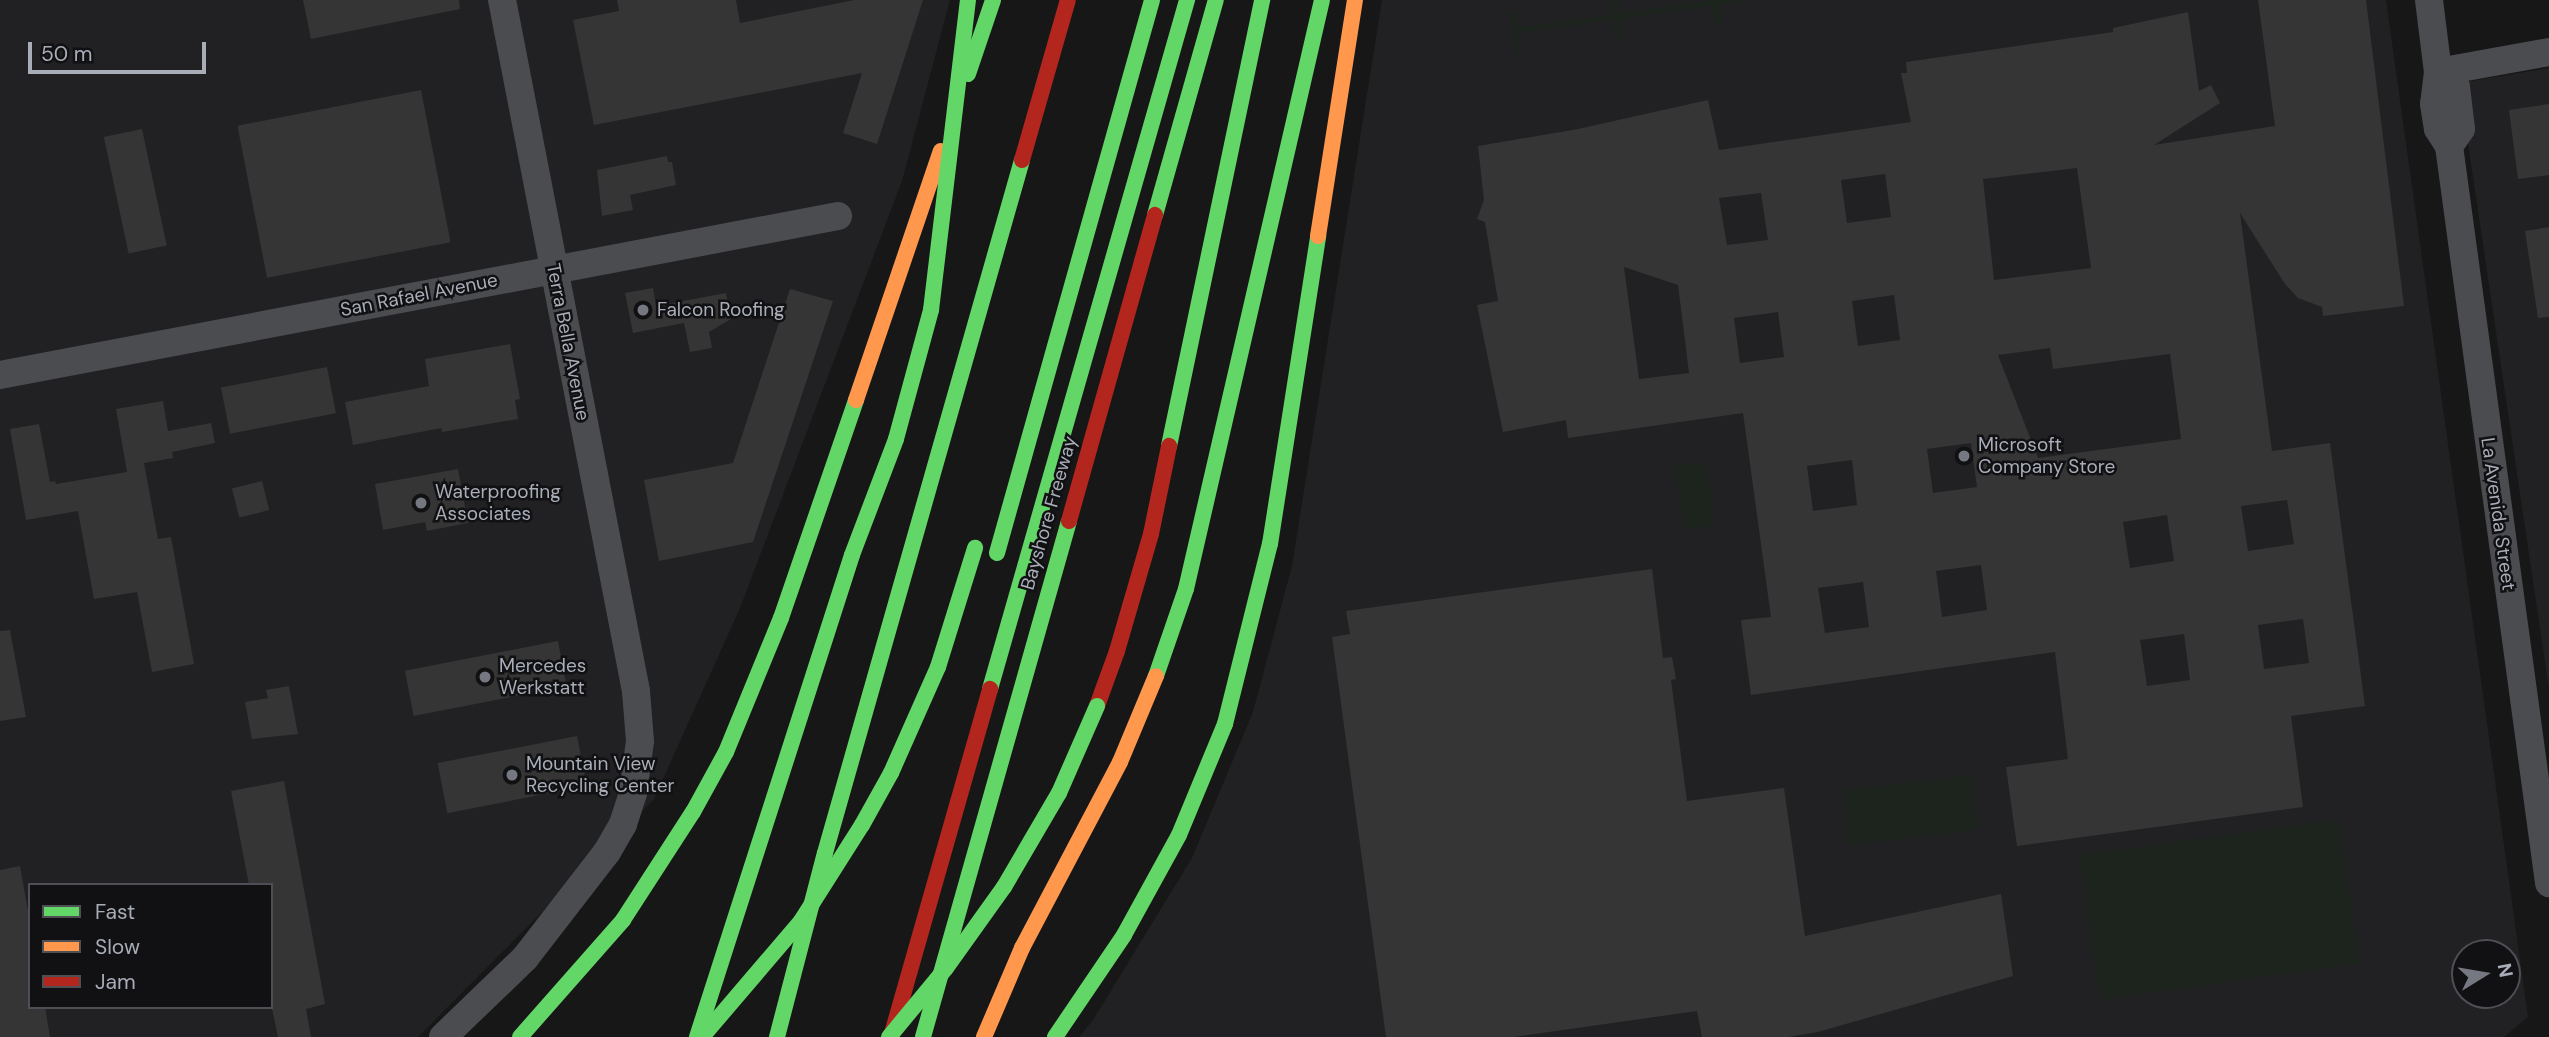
<!DOCTYPE html>
<style>
body{margin:0}
#map{position:relative;width:2549px;height:1037px;overflow:hidden;background:#171717;font-family:"DM Sans",sans-serif}
div>[style]{position:absolute}
.built>*{inset:0;background:#212123}
.green>*{inset:0;background:#1d241e;transform-origin:0 0}
.building>*{inset:0;background:#353536;transform-origin:0 0}
.street>*{height:28px;margin:-14px;padding:0 14px;transform-origin:14px;border-radius:14px;background:#4b4c50}
.fast>*{height:16px;margin:-8px;padding:0 8px;transform-origin:8px;border-radius:8px;background:#63d668}
.slow>*{height:16px;margin:-8px;padding:0 8px;transform-origin:8px;border-radius:8px;background:#ff974d}
.jam>*{height:16px;margin:-8px;padding:0 8px;transform-origin:8px;border-radius:8px;background:#b3261e}
.fast-bridge>*{height:16px;margin:-8px;padding:0 8px;transform-origin:8px;border-radius:8px;background:#63d668}
.dots>*{width:19px;height:19px;translate:-50% -50%;box-sizing:border-box;border:4px solid #111113;border-radius:50%}
span{translate:-50% -50%;white-space:nowrap;text-align:center;line-height:1.15;-webkit-text-stroke:5px #111113;paint-order:stroke}
.street-label{font-size:19px;color:#a8adb8}
.poi-label{font-size:19px;color:#a8adb8}
.left{translate:0 -50%;text-align:left}
.legend{position:absolute;left:28px;top:883px;width:245px;height:126px;box-sizing:border-box;background:#111113;border:2px solid #4d4f55;margin:0;padding:9px 12px;list-style:none;font-size:21px;color:#a8adb8}
.legend li{display:flex;align-items:center;gap:14px;height:35px}
.legend b{width:35px;border:2px solid #4d4f55}
.north{position:absolute;left:2451px;top:939px;width:70px;height:70px;box-sizing:border-box;background:#111113;border:2px solid #4d4f55;border-radius:50%;rotate:79deg;font-size:19px;font-weight:700;line-height:28px;text-align:center;color:#a8adb8}
.north::after{content:'';display:block;margin:auto;width:24px;height:32px;background:#757880;clip-path:polygon(50% 0,100% 100%,50% 72%,0 100%)}
.scale{position:absolute;left:28px;top:42px;width:178px;height:32px;box-sizing:border-box;border:4px solid #a8adb8;border-top:0;padding-left:9px;font-size:21px;line-height:24px;white-space:nowrap;color:#a8adb8;-webkit-text-stroke:5px #111113;paint-order:stroke}
</style>
<div id="map">
<div class="built">
<i style="clip-path:polygon(evenodd,0 0,950px 0,902px 181px,740px 608px,654px 799px,418px 1037px,0 1037px,0 0,30px 885px,271px 885px,271px 1007px,30px 1007px,30px 885px)"></i>
<i style="clip-path:polygon(evenodd,1382px 0,2386px 0,2528px 1017px,2504px 1037px,1079px 1037px,1093px 1020px,1192px 858px,1253px 712px,1292px 566px,1382px 0,2465px 953px,2507px 953px,2507px 995px,2465px 995px,2465px 953px)"></i>
<i style="clip-path:polygon(2549px 68px,2549px 689px,2459px 83px)"></i>
</div>
<div class="green">
<i style="clip-path:polygon(1609px 0,1618px 0,1620px 13px,1712px 0,1759px 0,1721px 5px,1722px 25px,1715px 23px,1712px 6px,1621px 19px,1621px 38px,1615px 37px,1612px 20px,1520px 33px,1522px 49px,1516px 53px,1514px 50px,1510px 11px,1516px 11px,1519px 27px,1611px 15px)"></i>
<i style="left:1706px;top:462px;width:64px;height:31px;rotate:82deg"></i>
<i style="left:1971px;top:775px;width:55px;height:129px;rotate:83deg"></i>
<i style="left:2339px;top:819px;width:146px;height:262px;rotate:82deg"></i>
</div>
<div class="building">
<i style="clip-path:polygon(303px 0,459px 0,460px 9px,311px 39px)"></i>
<i style="clip-path:polygon(617px 0,736px 0,740px 23px,854px 0,923px 0,877px 144px,843px 133px,862px 73px,594px 125px,573px 20px,619px 11px)"></i>
<i style="clip-path:polygon(evenodd,2258px 0,2366px 0,2404px 306px,2323px 316px,2322px 307px,2298px 298px,2285px 284px,2240px 213px,2272px 451px,2330px 443px,2365px 706px,2291px 716px,2303px 807px,2017px 846px,2006px 767px,2068px 759px,2055px 652px,1751px 695px,1741px 620px,1771px 617px,1743px 413px,1568px 438px,1566px 420px,1503px 432px,1477px 305px,1498px 301px,1485px 222px,1477px 219px,1484px 200px,1478px 146px,1578px 129px,1708px 100px,1719px 150px,1911px 122px,1901px 73px,1907px 73px,1906px 62px,2113px 32px,2113px 28px,2188px 12px,2199px 91px,2211px 85px,2220px 103px,2154px 145px,2275px 126px,2258px 0,2077px 168px,2091px 268px,1994px 280px,1983px 179px,2077px 168px,2258px 0,1885px 174px,1891px 217px,1847px 223px,1841px 180px,1885px 174px,2258px 0,1761px 193px,1768px 240px,1727px 245px,1719px 198px,1761px 193px,2258px 0,1624px 267px,1678px 285px,1689px 373px,1639px 379px,1624px 267px,2258px 0,1894px 295px,1900px 340px,1858px 346px,1852px 301px,1894px 295px,2258px 0,1778px 312px,1784px 357px,1740px 363px,1734px 318px,1778px 312px,2258px 0,2050px 348px,2053px 369px,2170px 354px,2181px 439px,2038px 458px,1998px 355px,2050px 348px,2258px 0,1971px 443px,1977px 487px,1933px 493px,1927px 449px,1971px 443px,2258px 0,1852px 460px,1857px 505px,1813px 511px,1807px 466px,1852px 460px,2258px 0,2287px 500px,2294px 544px,2248px 551px,2241px 506px,2287px 500px,2258px 0,2167px 515px,2174px 561px,2130px 568px,2123px 522px,2167px 515px,2258px 0,1981px 565px,1987px 610px,1942px 617px,1936px 571px,1981px 565px,2258px 0,1863px 582px,1869px 627px,1825px 633px,1818px 588px,1863px 582px,2258px 0,2303px 619px,2309px 663px,2264px 669px,2258px 625px,2303px 619px,2258px 0,2184px 634px,2190px 680px,2147px 686px,2140px 640px,2184px 634px)"></i>
<i style="left:421px;top:90px;width:155px;height:187px;rotate:79deg"></i>
<i style="clip-path:polygon(2549px 104px,2549px 175px,2518px 179px,2509px 110px)"></i>
<i style="left:142px;top:129px;width:119px;height:39px;rotate:78deg"></i>
<i style="clip-path:polygon(667px 156px,668px 162px,672px 162px,676px 185px,630px 195px,633px 210px,602px 216px,597px 170px)"></i>
<i style="clip-path:polygon(2549px 227px,2549px 317px,2538px 318px,2525px 231px)"></i>
<i style="clip-path:polygon(653px 288px,656px 306px,726px 293px,731px 319px,709px 332px,712px 348px,690px 352px,684px 323px,633px 333px,625px 293px)"></i>
<i style="clip-path:polygon(790px 289px,833px 301px,753px 542px,659px 561px,644px 480px,733px 463px)"></i>
<i style="clip-path:polygon(510px 344px,520px 399px,515px 400px,518px 419px,442px 432px,441px 428px,353px 445px,345px 402px,429px 386px,425px 359px)"></i>
<i style="left:327px;top:367px;width:47px;height:108px;rotate:79deg"></i>
<i style="clip-path:polygon(163px 401px,168px 431px,211px 423px,215px 443px,172px 452px,173px 458px,144px 463px,158px 539px,171px 537px,194px 664px,152px 672px,137px 592px,94px 599px,78px 511px,26px 520px,10px 429px,39px 424px,50px 482px,55px 481px,56px 484px,127px 472px,116px 409px)"></i>
<i style="clip-path:polygon(458px 469px,468px 523px,427px 531px,425px 522px,383px 530px,375px 484px)"></i>
<i style="left:262px;top:481px;width:30px;height:31px;rotate:76deg"></i>
<i style="clip-path:polygon(1652px 569px,1663px 658px,1672px 657px,1676px 679px,1671px 680px,1687px 801px,1784px 788px,1805px 936px,2001px 894px,2013px 976px,1818px 1032px,1788px 1037px,1702px 1037px,1697px 1011px,1514px 1037px,1386px 1037px,1332px 637px,1350px 634px,1346px 611px)"></i>
<i style="clip-path:polygon(10px 630px,26px 717px,0 721px,0 631px)"></i>
<i style="left:558px;top:641px;width:46px;height:156px;rotate:79deg"></i>
<i style="clip-path:polygon(289px 686px,298px 734px,252px 739px,245px 702px,268px 698px,266px 690px)"></i>
<i style="left:577px;top:736px;width:51px;height:142px;rotate:79deg"></i>
<i style="clip-path:polygon(284px 781px,325px 1004px,306px 1009px,311px 1037px,278px 1037px,271px 1004px,271px 885px,249px 885px,231px 791px)"></i>
<i style="clip-path:polygon(20px 866px,30px 923px,30px 1007px,45px 1007px,50px 1037px,0 1037px,0 870px)"></i>
</div>
<div class="street">
<i style="left:2429px;top:0;width:73px;rotate:82.9deg"></i>
<i style="left:2438px;top:72px;width:32px;rotate:97deg"></i>
<i style="left:2434px;top:104px;width:25px;rotate:81deg"></i>
<i style="left:2438px;top:129px;width:20px;rotate:57deg"></i>
<i style="left:2449px;top:146px;width:744px;rotate:82.27deg"></i>
<i style="left:2438px;top:72px;width:113px;rotate:-10.2deg"></i>
<i style="left:2438px;top:72px;width:23px;rotate:40deg"></i>
<i style="left:2456px;top:87px;width:42px;rotate:83.2deg"></i>
<i style="left:2461px;top:129px;width:21px;rotate:125deg"></i>
<i style="left:0;top:375px;width:853px;rotate:-10.74deg"></i>
<i style="left:443px;top:1037px;width:114px;rotate:-43.9deg"></i>
<i style="left:525px;top:958px;width:134px;rotate:-52.3deg"></i>
<i style="left:607px;top:852px;width:32px;rotate:-60deg"></i>
<i style="left:623px;top:824px;width:33px;rotate:-72deg"></i>
<i style="left:633px;top:793px;width:52px;rotate:-82.3deg"></i>
<i style="left:640px;top:741px;width:50px;rotate:-94.6deg"></i>
<i style="left:636px;top:691px;width:704px;rotate:-100.97deg"></i>
</div>
<div class="fast">
<i style="left:968px;top:74px;width:78px;rotate:-71.3deg"></i>
<i style="left:1155px;top:215px;width:223px;rotate:-74.2deg"></i>
<i style="left:1169px;top:446px;width:456px;rotate:-78.2deg"></i>
<i style="left:997px;top:553px;width:574px;rotate:-74.34deg"></i>
<i style="left:1156px;top:676px;width:92px;rotate:-71deg"></i>
<i style="left:1186px;top:589px;width:604px;rotate:-77deg"></i>
<i style="left:990px;top:689px;width:717px;rotate:-74.04deg"></i>
<i style="left:520px;top:1037px;width:156px;rotate:-48.6deg"></i>
<i style="left:623px;top:920px;width:129px;rotate:-57.1deg"></i>
<i style="left:693px;top:812px;width:68px;rotate:-61.2deg"></i>
<i style="left:726px;top:752px;width:145px;rotate:-67.7deg"></i>
<i style="left:781px;top:618px;width:231px;rotate:-71deg"></i>
<i style="left:697px;top:1037px;width:506px;rotate:-72.17deg"></i>
<i style="left:852px;top:555px;width:124px;rotate:-69.2deg"></i>
<i style="left:777px;top:1037px;width:190px;rotate:-75.4deg"></i>
<i style="left:825px;top:853px;width:720px;rotate:-74.13deg"></i>
<i style="left:923px;top:1037px;width:536px;rotate:-74.2deg"></i>
<i style="left:1055px;top:1037px;width:123px;rotate:-55.9deg"></i>
<i style="left:1124px;top:935px;width:114px;rotate:-61.2deg"></i>
<i style="left:1179px;top:835px;width:120px;rotate:-67.5deg"></i>
<i style="left:1225px;top:724px;width:186px;rotate:-76deg"></i>
<i style="left:1270px;top:544px;width:312px;rotate:-81.1deg"></i>
</div>
<div class="slow">
<i style="left:1318px;top:236px;width:239px;rotate:-81.1deg"></i>
<i style="left:856px;top:400px;width:263px;rotate:-71.2deg"></i>
<i style="left:984px;top:1037px;width:97px;rotate:-66.9deg"></i>
<i style="left:1022px;top:948px;width:210px;rotate:-62.2deg"></i>
<i style="left:1120px;top:762px;width:93px;rotate:-67.3deg"></i>
</div>
<div class="jam">
<i style="left:1022px;top:160px;width:166px;rotate:-74deg"></i>
<i style="left:1069px;top:521px;width:318px;rotate:-74.3deg"></i>
<i style="left:1097px;top:706px;width:59px;rotate:-70deg"></i>
<i style="left:1117px;top:651px;width:122px;rotate:-73.8deg"></i>
<i style="left:1151px;top:534px;width:90px;rotate:-78.4deg"></i>
<i style="left:891px;top:1037px;width:362px;rotate:-74.1deg"></i>
</div>
<div class="fast-bridge">
<i style="left:896px;top:439px;width:134px;rotate:-74.8deg"></i>
<i style="left:931px;top:310px;width:312px;rotate:-83.2deg"></i>
<i style="left:702px;top:1037px;width:153px;rotate:-49.5deg"></i>
<i style="left:801px;top:921px;width:114px;rotate:-57.6deg"></i>
<i style="left:862px;top:825px;width:60px;rotate:-60.9deg"></i>
<i style="left:891px;top:773px;width:116px;rotate:-66.1deg"></i>
<i style="left:938px;top:667px;width:125px;rotate:-72.7deg"></i>
<i style="left:889px;top:1037px;width:89px;rotate:-50.4deg"></i>
<i style="left:946px;top:968px;width:100px;rotate:-54.4deg"></i>
<i style="left:1004px;top:887px;width:109px;rotate:-59.7deg"></i>
<i style="left:1059px;top:793px;width:95px;rotate:-66.4deg"></i>
</div>
<div class="dots">
<i style="left:643px;top:310px;background:#757880"></i>
<i style="left:1964px;top:456px;background:#757880"></i>
<i style="left:421px;top:503px;background:#757880"></i>
<i style="left:485px;top:677px;background:#757880"></i>
<i style="left:512px;top:775px;background:#757880"></i>
</div>
<div class="street-label">
<span style="left:419px;top:295px;rotate:-11deg">San Rafael Avenue</span>
<span style="left:568px;top:342px;rotate:79deg">Terra Bella Avenue</span>
<span style="left:1049px;top:513px;rotate:-74deg">Bayshore Freeway</span>
<span style="left:2498px;top:514px;rotate:82deg">La Avenida Street</span>
</div>
<div class="poi-label">
<span class="left" style="left:657px;top:310px">Falcon Roofing</span>
<span class="left" style="left:1978px;top:456px">Microsoft<br>Company Store</span>
<span class="left" style="left:435px;top:503px">Waterproofing<br>Associates</span>
<span class="left" style="left:499px;top:677px">Mercedes<br>Werkstatt</span>
<span class="left" style="left:526px;top:775px">Mountain View<br>Recycling Center</span>
</div>
<ul class="legend">
<li><b style="height:9px;background:#63d668"></b>Fast</li>
<li><b style="height:9px;background:#ff974d"></b>Slow</li>
<li><b style="height:9px;background:#b3261e"></b>Jam</li>
</ul>
<div class="north">N</div>
<div class="scale">50 m</div>
</div>
